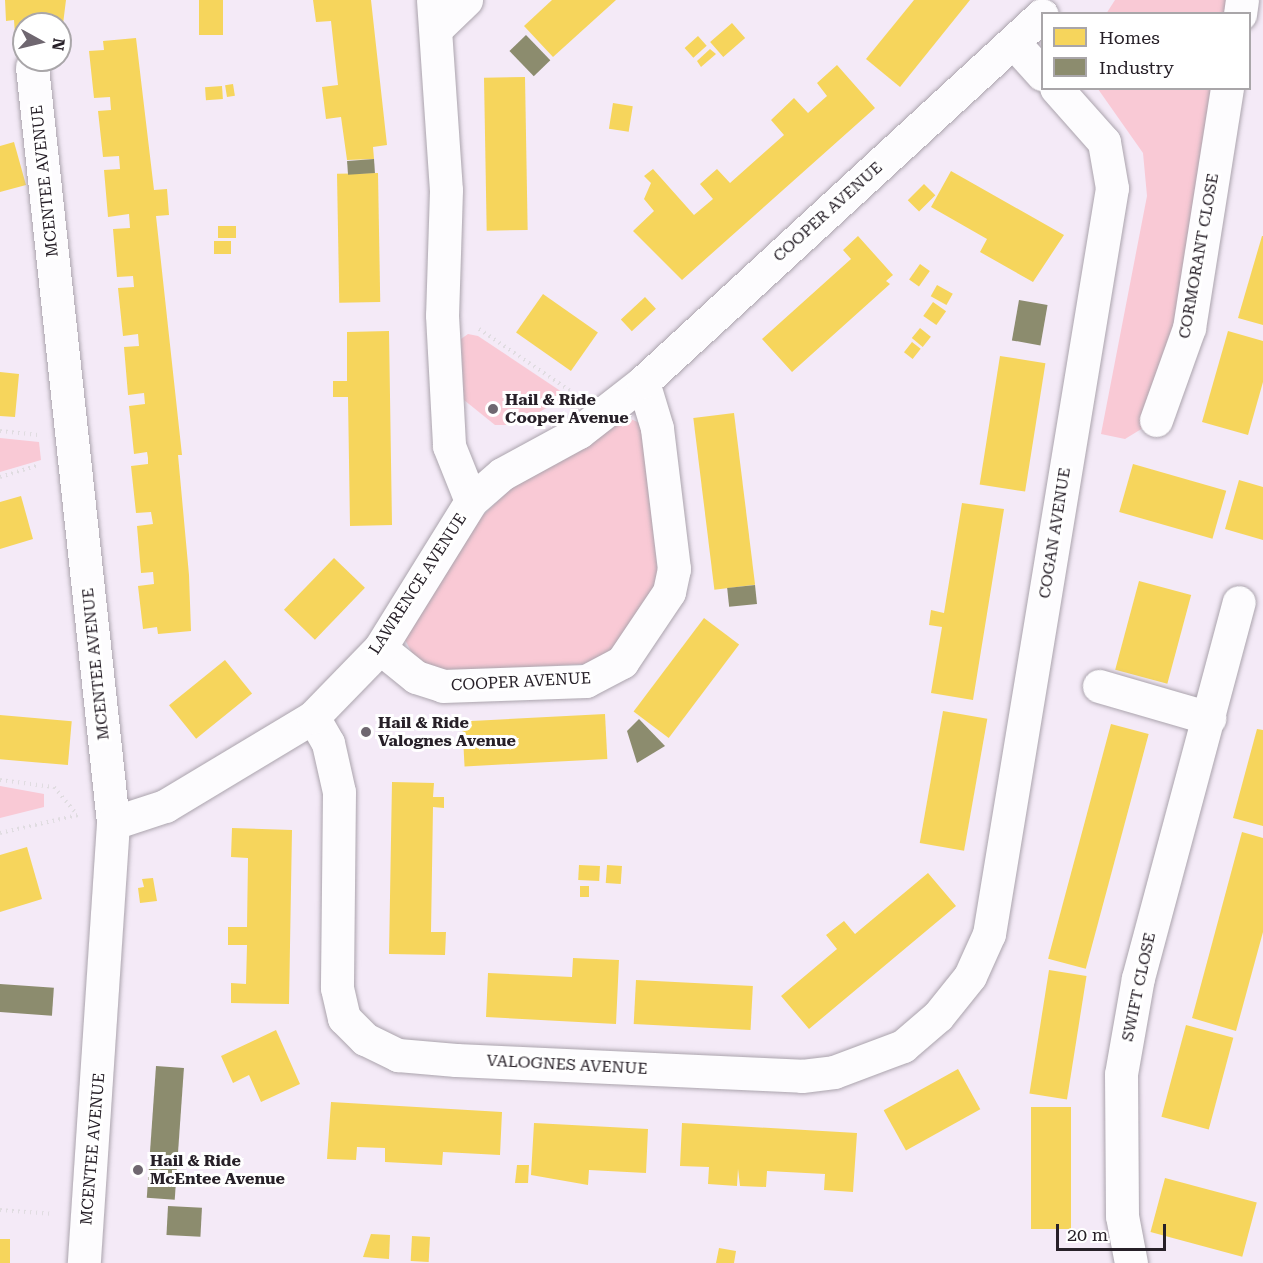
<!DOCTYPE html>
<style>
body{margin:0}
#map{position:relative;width:1263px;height:1263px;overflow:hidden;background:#f4eaf7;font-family:"Roboto Serif",serif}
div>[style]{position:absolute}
.green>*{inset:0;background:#f9c9d5}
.homes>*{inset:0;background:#f6d55c;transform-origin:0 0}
.industry>*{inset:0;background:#8c8c6e;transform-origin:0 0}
.path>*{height:4px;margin-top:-2px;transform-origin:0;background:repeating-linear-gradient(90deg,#e0dce1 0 1.5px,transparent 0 6px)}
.roads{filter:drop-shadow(0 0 2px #aba4ad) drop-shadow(0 0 2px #aba4ad)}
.minor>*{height:33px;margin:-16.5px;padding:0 16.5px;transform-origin:16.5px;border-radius:16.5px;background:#fdfcfe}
.dots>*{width:16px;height:16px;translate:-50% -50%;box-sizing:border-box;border:3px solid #fff;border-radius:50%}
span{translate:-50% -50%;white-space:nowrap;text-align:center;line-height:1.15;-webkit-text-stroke:6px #fff;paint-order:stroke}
.street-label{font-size:16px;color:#272028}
.poi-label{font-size:16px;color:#272028;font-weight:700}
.left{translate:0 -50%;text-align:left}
.legend{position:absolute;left:1041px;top:12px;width:210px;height:78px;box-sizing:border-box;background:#fff;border:2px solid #a9a6a9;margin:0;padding:8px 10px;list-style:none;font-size:18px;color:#272028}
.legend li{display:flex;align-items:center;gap:12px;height:30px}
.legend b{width:30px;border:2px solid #a9a6a9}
.north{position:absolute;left:12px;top:12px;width:60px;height:60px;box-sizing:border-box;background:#fff;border:2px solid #a9a6a9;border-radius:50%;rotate:98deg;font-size:16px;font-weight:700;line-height:24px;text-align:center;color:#272028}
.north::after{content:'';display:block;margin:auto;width:21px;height:27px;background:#6f6770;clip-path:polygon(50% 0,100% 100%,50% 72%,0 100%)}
.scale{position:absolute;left:1056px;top:1224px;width:110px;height:27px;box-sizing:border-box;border:3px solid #272028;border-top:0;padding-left:8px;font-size:18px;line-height:21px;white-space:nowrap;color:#272028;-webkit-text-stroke:4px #fff;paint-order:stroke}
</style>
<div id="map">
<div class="green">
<i style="clip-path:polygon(1115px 0,1242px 0,1240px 13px,1106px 14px)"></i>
<i style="clip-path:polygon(1098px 89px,1227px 89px,1156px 420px,1125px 439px,1101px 434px,1147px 196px,1143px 153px)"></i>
<i style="clip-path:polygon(468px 334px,478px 336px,568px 396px,516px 425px,495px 425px,464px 400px,461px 339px)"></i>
<i style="clip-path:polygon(624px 416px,642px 424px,658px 576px,653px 594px,612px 653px,584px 664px,435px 672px,419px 666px,404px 638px,481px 517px,517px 483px)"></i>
<i style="clip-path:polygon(0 438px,39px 442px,41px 460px,0 472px)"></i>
<i style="clip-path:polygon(0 786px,44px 794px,44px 807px,0 818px)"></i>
</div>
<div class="homes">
<i style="clip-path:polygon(5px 0,66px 0,62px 32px,60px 24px,24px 24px,24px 34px,15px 35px,14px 20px,6px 21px)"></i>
<i style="left:199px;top:0;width:24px;height:35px"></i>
<i style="clip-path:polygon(313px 0,371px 0,387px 145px,373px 147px,374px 159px,347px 160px,341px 117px,326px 119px,322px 87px,338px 85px,331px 21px,316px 22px)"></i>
<i style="clip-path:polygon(552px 0,616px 0,553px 57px,524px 26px)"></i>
<i style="clip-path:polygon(914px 0,970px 0,900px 87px,866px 59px)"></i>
<i style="left:732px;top:23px;width:20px;height:29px;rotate:49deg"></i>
<i style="left:698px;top:36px;width:13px;height:18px;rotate:48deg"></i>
<i style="clip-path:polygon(136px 38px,154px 190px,167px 189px,169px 215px,156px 216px,182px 455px,178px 455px,189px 575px,191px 631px,158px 634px,157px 627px,143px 629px,138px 586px,154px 584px,153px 572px,141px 573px,137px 526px,153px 524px,151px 512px,136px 513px,131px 466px,148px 464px,148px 458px,147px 452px,134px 454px,129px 406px,145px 404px,144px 393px,128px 395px,124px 347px,139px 346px,138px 334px,123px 336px,118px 288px,134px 287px,133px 276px,117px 277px,113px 229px,130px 228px,129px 214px,108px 217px,104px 170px,120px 169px,119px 156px,103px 157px,98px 111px,111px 110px,110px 97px,94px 98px,89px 51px,104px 50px,103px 41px)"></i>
<i style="clip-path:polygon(710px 49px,716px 54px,701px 67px,697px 61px)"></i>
<i style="clip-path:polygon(837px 65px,875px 108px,682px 280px,633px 231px,654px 211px,644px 199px,651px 183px,644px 176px,653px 169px,694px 215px,713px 199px,700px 184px,717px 169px,730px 183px,784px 135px,771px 120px,794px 98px,808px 113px,827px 96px,817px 83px)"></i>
<i style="left:525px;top:77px;width:153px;height:41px;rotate:89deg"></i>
<i style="left:233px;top:84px;width:12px;height:8px;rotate:81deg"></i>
<i style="left:222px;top:86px;width:13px;height:17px;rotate:86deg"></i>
<i style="left:613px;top:103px;width:20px;height:26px;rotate:9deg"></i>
<i style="clip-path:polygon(14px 142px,26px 185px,0 192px,0 146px)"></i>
<i style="clip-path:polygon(951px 171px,1064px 235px,1033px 282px,980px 252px,987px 239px,931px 207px)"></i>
<i style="left:378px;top:173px;width:129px;height:41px;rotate:89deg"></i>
<i style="left:924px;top:184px;width:16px;height:23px;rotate:45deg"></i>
<i style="left:218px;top:226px;width:18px;height:12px"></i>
<i style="clip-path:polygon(858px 236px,893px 275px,886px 281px,890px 284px,792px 372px,762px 339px,851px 259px,843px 250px)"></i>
<i style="clip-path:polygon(1262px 236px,1263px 236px,1263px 325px,1238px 318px)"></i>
<i style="left:231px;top:241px;width:13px;height:17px;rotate:90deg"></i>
<i style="left:920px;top:264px;width:12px;height:19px;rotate:35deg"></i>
<i style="left:937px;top:285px;width:18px;height:13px;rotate:29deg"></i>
<i style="left:543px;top:294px;width:67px;height:47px;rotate:35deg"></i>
<i style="left:645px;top:297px;width:16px;height:33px;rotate:47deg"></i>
<i style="left:933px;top:302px;width:16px;height:17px;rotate:35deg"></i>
<i style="left:920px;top:328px;width:14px;height:13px;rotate:39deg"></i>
<i style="clip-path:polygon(389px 331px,392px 525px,350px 526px,348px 397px,333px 397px,333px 381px,347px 381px,347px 332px)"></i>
<i style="clip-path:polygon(1228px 331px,1263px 341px,1263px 382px,1248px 435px,1202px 422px)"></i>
<i style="left:912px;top:342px;width:11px;height:13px;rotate:38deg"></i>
<i style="left:1000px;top:356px;width:46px;height:130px;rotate:9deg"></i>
<i style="clip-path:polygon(0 372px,19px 374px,15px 417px,0 416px)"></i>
<i style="left:734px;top:413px;width:173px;height:41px;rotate:83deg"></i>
<i style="left:1133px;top:464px;width:97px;height:50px;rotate:16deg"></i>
<i style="clip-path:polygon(1239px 480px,1263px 487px,1263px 540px,1225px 529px)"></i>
<i style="clip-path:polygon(21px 496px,33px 539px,0 549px,0 502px)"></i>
<i style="clip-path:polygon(962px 503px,1004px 509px,973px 700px,931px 693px,942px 627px,929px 625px,931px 610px,944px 613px)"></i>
<i style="left:334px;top:558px;width:43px;height:72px;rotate:44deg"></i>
<i style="left:1139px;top:581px;width:54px;height:92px;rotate:15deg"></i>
<i style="left:704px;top:618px;width:44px;height:117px;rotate:37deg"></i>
<i style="left:225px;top:660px;width:43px;height:72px;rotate:51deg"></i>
<i style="left:943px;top:711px;width:45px;height:134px;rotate:10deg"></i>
<i style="left:605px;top:714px;width:45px;height:143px;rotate:87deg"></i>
<i style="left:0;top:715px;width:72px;height:44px;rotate:5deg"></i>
<i style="left:1111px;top:724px;width:39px;height:243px;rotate:15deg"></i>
<i style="clip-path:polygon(1257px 729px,1263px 730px,1263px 826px,1233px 818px)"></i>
<i style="clip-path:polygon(392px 782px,434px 783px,433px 797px,444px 797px,444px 808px,433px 807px,431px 932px,446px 932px,445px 955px,389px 954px)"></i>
<i style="clip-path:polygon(232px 828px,292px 830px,289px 1004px,231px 1003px,231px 983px,246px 984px,247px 945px,228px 945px,228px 927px,247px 927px,248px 858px,231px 857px)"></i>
<i style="clip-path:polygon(1242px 832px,1263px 838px,1263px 932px,1236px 1031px,1192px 1018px)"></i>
<i style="clip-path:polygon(27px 847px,42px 899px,0 912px,0 855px)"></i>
<i style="left:579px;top:865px;width:21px;height:15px;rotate:3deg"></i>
<i style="left:607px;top:865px;width:15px;height:18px;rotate:4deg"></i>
<i style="clip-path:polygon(928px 873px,956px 906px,809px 1029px,781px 996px,837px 949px,826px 935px,844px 921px,855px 934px)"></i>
<i style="clip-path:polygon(153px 878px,157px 901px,140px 903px,138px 888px,144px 887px,142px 879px)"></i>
<i style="left:580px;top:886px;width:9px;height:11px"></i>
<i style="clip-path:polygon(573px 958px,619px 960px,616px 1024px,486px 1017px,488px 973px,572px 977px)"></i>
<i style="left:1049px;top:970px;width:38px;height:125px;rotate:9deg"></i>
<i style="left:636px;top:980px;width:117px;height:44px;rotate:3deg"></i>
<i style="left:1186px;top:1025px;width:49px;height:95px;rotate:15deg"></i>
<i style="clip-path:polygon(276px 1030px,300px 1084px,261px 1102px,249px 1075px,233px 1083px,221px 1056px)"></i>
<i style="left:958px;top:1069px;width:46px;height:85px;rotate:61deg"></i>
<i style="clip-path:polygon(331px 1102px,502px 1112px,500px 1155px,443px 1152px,442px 1165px,385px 1162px,385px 1148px,357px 1147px,356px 1160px,327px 1159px)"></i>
<i style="left:1031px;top:1107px;width:40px;height:122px"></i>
<i style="clip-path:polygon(534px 1123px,648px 1129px,646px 1173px,589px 1170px,588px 1185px,531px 1175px)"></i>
<i style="clip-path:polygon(682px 1123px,857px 1133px,853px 1192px,824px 1190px,825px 1174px,767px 1171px,766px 1187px,740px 1186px,738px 1169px,737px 1186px,708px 1184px,709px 1167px,680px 1166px)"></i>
<i style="clip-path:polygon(517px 1165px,529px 1165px,528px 1183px,515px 1183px)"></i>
<i style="left:1165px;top:1178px;width:95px;height:56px;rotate:15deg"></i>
<i style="clip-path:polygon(371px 1234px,390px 1235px,389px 1259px,363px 1257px)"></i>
<i style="left:412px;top:1236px;width:18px;height:25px;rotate:3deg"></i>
<i style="left:0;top:1239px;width:10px;height:24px"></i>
<i style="clip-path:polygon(719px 1248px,736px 1251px,734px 1263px,716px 1263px)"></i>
</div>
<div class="industry">
<i style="left:526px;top:35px;width:35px;height:23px;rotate:46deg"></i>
<i style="left:374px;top:159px;width:14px;height:27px;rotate:86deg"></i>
<i style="left:1019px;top:300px;width:29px;height:41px;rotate:10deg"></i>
<i style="left:755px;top:585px;width:19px;height:28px;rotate:84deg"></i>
<i style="clip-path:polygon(639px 719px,665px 746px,637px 763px,627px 731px)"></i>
<i style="left:0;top:984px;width:54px;height:28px;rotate:4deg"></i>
<i style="left:156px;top:1066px;width:28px;height:132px;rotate:4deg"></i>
<i style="left:168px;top:1206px;width:34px;height:29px;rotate:3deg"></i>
</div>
<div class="path">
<i style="left:479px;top:329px;width:112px;rotate:34.1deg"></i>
<i style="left:0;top:431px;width:38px;rotate:6deg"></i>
<i style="left:0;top:477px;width:41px;rotate:-17.1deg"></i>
<i style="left:0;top:780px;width:54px;rotate:7.4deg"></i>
<i style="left:54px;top:787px;width:33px;rotate:50deg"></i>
<i style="left:0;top:833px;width:80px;rotate:-13deg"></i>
<i style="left:0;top:1210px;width:53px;rotate:4.3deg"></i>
</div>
<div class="roads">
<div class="minor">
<i style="left:433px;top:0;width:190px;rotate:86.1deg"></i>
<i style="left:446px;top:190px;width:125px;rotate:91.8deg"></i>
<i style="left:442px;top:315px;width:131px;rotate:86.9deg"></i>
<i style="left:449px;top:446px;width:59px;rotate:68.2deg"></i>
<i style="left:1240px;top:14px;width:14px;rotate:-82deg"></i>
<i style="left:438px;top:27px;width:39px;rotate:-44deg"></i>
<i style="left:1014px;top:43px;width:42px;rotate:47.9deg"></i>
<i style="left:32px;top:67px;width:760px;rotate:83.88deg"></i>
<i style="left:113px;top:823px;width:441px;rotate:93.8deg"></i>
<i style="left:1156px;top:420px;width:98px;rotate:-70.3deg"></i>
<i style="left:1189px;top:328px;width:243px;rotate:-81deg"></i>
<i style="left:380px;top:648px;width:46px;rotate:38.9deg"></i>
<i style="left:416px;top:677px;width:28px;rotate:18deg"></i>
<i style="left:443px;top:686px;width:143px;rotate:-2deg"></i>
<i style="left:586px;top:681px;width:41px;rotate:-27.8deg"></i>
<i style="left:622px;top:662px;width:84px;rotate:-56.1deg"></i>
<i style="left:669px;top:592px;width:24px;rotate:-78deg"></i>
<i style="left:674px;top:569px;width:142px;rotate:-96.9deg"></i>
<i style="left:657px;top:428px;width:48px;rotate:-106.9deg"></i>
<i style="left:1099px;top:686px;width:115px;rotate:16.2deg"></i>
<i style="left:313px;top:717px;width:30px;rotate:60deg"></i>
<i style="left:328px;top:743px;width:50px;rotate:77.3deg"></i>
<i style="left:339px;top:792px;width:196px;rotate:90.6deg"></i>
<i style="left:337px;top:988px;width:31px;rotate:77deg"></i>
<i style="left:344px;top:1018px;width:30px;rotate:45deg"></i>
<i style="left:365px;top:1039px;width:37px;rotate:26deg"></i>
<i style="left:398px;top:1055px;width:58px;rotate:4.9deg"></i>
<i style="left:456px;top:1060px;width:346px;rotate:2.6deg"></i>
<i style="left:802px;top:1076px;width:32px;rotate:-7deg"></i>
<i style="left:834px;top:1072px;width:74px;rotate:-20.6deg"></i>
<i style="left:903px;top:1046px;width:46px;rotate:-40.6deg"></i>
<i style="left:938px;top:1016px;width:51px;rotate:-51.3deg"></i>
<i style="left:970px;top:976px;width:46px;rotate:-65.7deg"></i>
<i style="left:989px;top:934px;width:756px;rotate:-80.64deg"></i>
<i style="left:1112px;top:188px;width:47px;rotate:-99.9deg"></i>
<i style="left:1104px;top:142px;width:72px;rotate:-131.6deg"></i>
<i style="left:113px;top:823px;width:55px;rotate:-18.1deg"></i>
<i style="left:165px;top:806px;width:173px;rotate:-31deg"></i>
<i style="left:313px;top:717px;width:96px;rotate:-45.8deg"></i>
<i style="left:380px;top:648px;width:173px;rotate:-58.2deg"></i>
<i style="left:471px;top:501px;width:41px;rotate:-41.1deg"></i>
<i style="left:502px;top:474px;width:88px;rotate:-28.6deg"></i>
<i style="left:579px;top:432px;width:81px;rotate:-38deg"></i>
<i style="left:643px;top:382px;width:542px;rotate:-42.61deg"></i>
<i style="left:1131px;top:1263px;width:48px;rotate:-100.8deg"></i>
<i style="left:1122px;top:1216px;width:142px;rotate:-90.4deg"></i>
<i style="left:1121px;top:1074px;width:97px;rotate:-80deg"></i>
<i style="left:1138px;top:978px;width:389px;rotate:-75deg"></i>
</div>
</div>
<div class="dots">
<i style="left:493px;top:409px;background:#6f6770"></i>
<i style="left:366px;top:732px;background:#6f6770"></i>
<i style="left:138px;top:1170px;background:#6f6770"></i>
</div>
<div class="street-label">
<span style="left:45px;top:181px;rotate:-96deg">MCENTEE AVENUE</span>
<span style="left:828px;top:212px;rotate:-42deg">COOPER AVENUE</span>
<span style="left:1199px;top:256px;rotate:-80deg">CORMORANT CLOSE</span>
<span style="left:1055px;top:533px;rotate:-81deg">COGAN AVENUE</span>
<span style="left:418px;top:584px;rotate:-57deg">LAWRENCE AVENUE</span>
<span style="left:96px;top:664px;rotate:-96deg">MCENTEE AVENUE</span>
<span style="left:521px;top:682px;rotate:-3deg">COOPER AVENUE</span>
<span style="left:1139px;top:987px;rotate:-78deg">SWIFT CLOSE</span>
<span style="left:567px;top:1065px;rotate:3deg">VALOGNES AVENUE</span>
<span style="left:93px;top:1149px;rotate:-85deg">MCENTEE AVENUE</span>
</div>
<div class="poi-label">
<span class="left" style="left:505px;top:409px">Hail &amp; Ride<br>Cooper Avenue</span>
<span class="left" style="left:378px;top:732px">Hail &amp; Ride<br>Valognes Avenue</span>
<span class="left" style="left:150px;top:1170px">Hail &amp; Ride<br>McEntee Avenue</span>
</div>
<ul class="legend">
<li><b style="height:16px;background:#f6d55c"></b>Homes</li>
<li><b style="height:16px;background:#8c8c6e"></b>Industry</li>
</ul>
<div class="north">N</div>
<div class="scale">20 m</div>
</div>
